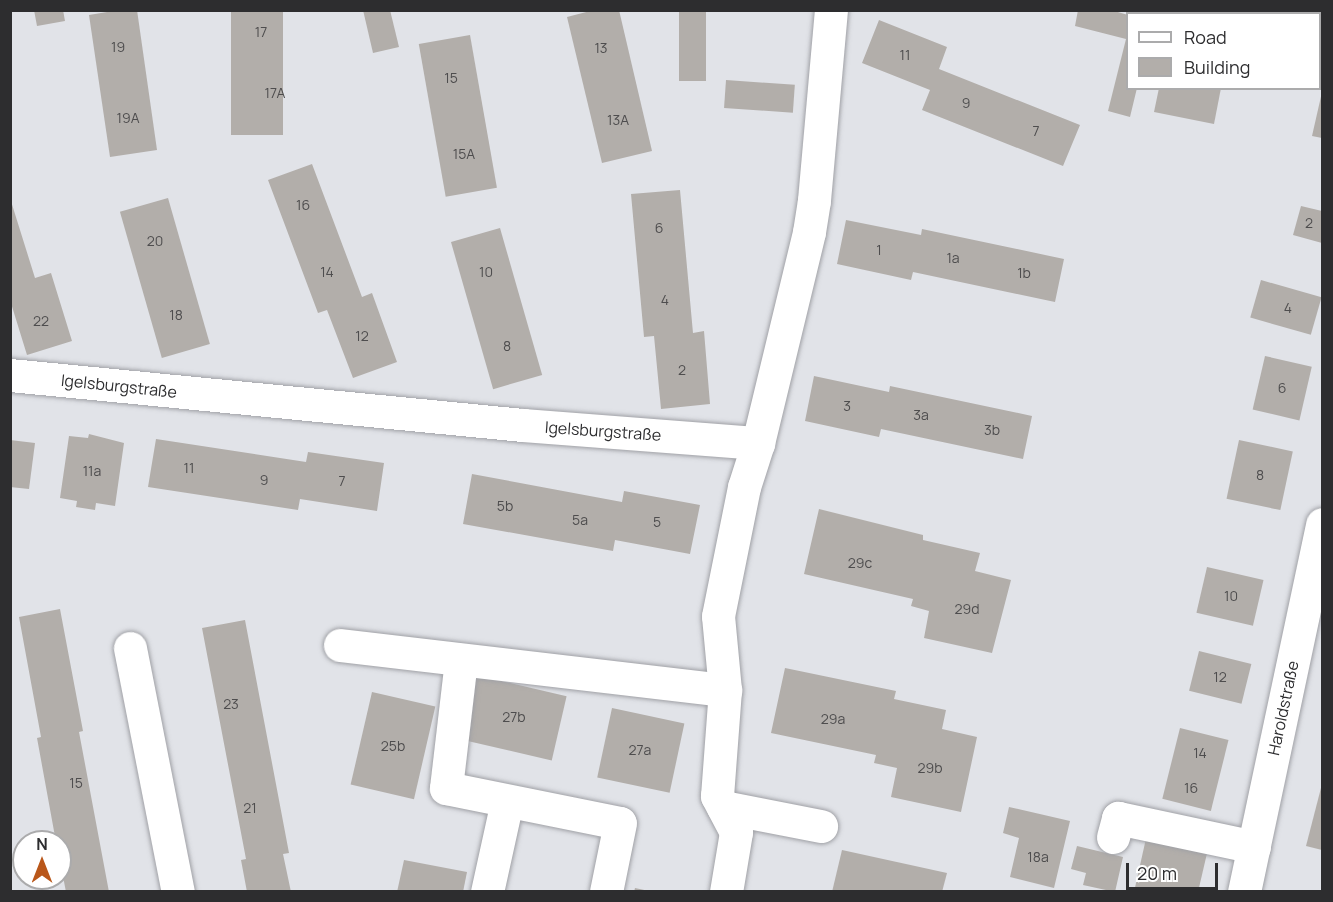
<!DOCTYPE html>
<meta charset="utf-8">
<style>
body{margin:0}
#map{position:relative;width:1333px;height:902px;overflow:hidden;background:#e1e3e8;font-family:Manrope,sans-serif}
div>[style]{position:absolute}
.building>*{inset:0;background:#b2aeaa;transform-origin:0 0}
.roads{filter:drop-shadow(0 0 2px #a0a1a6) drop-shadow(0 0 2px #a0a1a6)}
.minor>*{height:33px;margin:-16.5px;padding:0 16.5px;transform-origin:16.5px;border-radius:16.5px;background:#fff}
span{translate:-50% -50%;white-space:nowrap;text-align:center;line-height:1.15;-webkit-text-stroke:4.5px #fff;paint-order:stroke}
.number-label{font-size:14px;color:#4e4d4e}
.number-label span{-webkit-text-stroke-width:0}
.street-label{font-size:16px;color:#2d2d2f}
.frame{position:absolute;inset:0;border:12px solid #2d2d2f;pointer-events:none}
.legend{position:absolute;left:1126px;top:12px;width:195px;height:78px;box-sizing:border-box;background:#fff;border:2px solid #ababac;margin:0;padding:8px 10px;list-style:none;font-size:18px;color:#2d2d2f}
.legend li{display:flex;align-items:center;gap:12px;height:30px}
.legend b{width:30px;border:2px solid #ababac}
.north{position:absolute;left:12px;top:830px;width:60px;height:60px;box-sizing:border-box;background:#fff;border:2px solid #ababac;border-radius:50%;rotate:0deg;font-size:16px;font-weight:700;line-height:24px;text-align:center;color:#2d2d2f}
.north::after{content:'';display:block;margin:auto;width:21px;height:27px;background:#b9571a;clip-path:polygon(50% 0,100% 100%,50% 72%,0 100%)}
.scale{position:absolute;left:1126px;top:863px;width:92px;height:27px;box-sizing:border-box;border:3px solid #2d2d2f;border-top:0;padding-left:8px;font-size:18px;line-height:21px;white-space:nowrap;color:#2d2d2f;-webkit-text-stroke:4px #fff;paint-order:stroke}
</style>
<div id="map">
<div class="building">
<i style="clip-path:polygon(34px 10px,63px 10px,65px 21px,37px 26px)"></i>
<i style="clip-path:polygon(119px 10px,137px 10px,157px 150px,110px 157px,89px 15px)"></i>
<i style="left:231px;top:10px;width:52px;height:125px"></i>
<i style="clip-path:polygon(363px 10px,390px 10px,399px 47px,373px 53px)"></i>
<i style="clip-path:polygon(594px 10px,619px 10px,652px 151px,602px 163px,567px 17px)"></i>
<i style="left:679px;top:10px;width:27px;height:71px"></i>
<i style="clip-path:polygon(1078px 10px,1111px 10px,1128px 15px,1128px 88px,1137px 88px,1130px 117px,1108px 111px,1126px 39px,1075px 26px)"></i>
<i style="clip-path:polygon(879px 20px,947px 47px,939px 69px,1080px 125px,1063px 166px,922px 110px,930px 90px,862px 63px)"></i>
<i style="left:470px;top:35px;width:155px;height:52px;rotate:80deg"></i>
<i style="left:726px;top:80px;width:69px;height:28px;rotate:4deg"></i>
<i style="clip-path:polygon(1159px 88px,1221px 88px,1214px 124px,1154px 112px)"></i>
<i style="clip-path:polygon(1322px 92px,1322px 138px,1312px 136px)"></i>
<i style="clip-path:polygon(312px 164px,362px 297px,372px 293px,397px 362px,353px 378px,327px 310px,318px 313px,268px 180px)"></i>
<i style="clip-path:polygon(680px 190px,693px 333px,704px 331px,710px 404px,661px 409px,654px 336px,644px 337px,631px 194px)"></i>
<i style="clip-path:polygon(10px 198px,35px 278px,51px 273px,72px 341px,27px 355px,10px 300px)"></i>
<i style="left:168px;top:198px;width:152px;height:50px;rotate:74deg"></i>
<i style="clip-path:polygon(1301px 206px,1322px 211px,1322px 243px,1293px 235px)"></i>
<i style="clip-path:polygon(846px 220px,921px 235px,922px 229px,1064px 259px,1055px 302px,913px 272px,911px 280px,837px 264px)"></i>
<i style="left:500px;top:228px;width:153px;height:51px;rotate:74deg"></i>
<i style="left:1261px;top:280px;width:63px;height:39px;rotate:16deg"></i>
<i style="left:1265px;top:356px;width:48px;height:55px;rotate:13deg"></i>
<i style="clip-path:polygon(814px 376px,889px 392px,890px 386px,1032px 416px,1023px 459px,881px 429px,879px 437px,805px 421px)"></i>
<i style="clip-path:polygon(89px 434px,124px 443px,115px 506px,96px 503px,95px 510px,76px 507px,77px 501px,60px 498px,69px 436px,88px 438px)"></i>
<i style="clip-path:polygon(156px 439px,306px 462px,308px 452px,384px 463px,377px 511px,300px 499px,298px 510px,148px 487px)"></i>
<i style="clip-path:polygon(10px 440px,35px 443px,29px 489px,10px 487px)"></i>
<i style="left:1239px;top:440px;width:55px;height:60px;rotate:12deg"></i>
<i style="clip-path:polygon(472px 474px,622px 502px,624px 491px,700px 505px,690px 554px,615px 540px,613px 551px,463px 524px)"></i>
<i style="clip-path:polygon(819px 509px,923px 535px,923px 540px,980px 553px,975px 571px,1011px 580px,992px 653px,924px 638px,929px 611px,911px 606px,913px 599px,804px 574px)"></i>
<i style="left:1207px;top:567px;width:58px;height:47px;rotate:13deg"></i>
<i style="clip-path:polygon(60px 609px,83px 731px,79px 732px,109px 892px,66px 892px,60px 861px,60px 842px,56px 842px,37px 738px,41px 737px,19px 617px)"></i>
<i style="clip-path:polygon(245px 620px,289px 853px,283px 854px,291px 892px,247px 892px,241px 860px,246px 859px,202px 628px)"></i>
<i style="left:1199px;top:651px;width:54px;height:41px;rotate:14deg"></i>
<i style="clip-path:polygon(785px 668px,896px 691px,894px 699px,946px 710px,942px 729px,977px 737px,961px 812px,891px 797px,897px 768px,874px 763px,876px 755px,771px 733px)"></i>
<i style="left:475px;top:675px;width:94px;height:66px;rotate:13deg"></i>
<i style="left:372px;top:692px;width:65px;height:95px;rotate:13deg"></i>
<i style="left:612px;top:708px;width:74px;height:71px;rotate:12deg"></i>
<i style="left:1180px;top:728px;width:50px;height:73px;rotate:14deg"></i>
<i style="clip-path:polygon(1322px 784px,1322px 850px,1306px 846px)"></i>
<i style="clip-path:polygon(1009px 807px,1070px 821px,1054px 888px,1010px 877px,1019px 838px,1003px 833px)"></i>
<i style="clip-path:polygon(1147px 834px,1208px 849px,1198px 892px,1134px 892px)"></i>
<i style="clip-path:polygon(1077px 846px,1123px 857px,1115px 892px,1083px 885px,1086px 873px,1071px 869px)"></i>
<i style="clip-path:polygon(842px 850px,947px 873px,942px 892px,832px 892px)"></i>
<i style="clip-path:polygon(404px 860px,467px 872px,463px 892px,397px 892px)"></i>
<i style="clip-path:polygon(635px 888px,649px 891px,648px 892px,634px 892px)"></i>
</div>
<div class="roads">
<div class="minor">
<i style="left:10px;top:375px;width:515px;rotate:5.57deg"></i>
<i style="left:523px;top:425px;width:236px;rotate:4.4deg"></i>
<i style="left:758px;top:443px;width:217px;rotate:-76.4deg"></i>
<i style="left:809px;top:232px;width:32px;rotate:-81deg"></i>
<i style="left:814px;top:200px;width:191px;rotate:-84.9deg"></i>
<i style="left:340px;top:645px;width:388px;rotate:6.7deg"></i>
<i style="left:130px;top:648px;width:249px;rotate:78.9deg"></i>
<i style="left:461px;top:660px;width:129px;rotate:96.7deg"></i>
<i style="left:446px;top:788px;width:177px;rotate:11.4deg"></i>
<i style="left:620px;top:823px;width:70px;rotate:101.5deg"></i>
<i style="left:723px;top:807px;width:100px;rotate:11deg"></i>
<i style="left:1113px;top:837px;width:20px;rotate:-75deg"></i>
<i style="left:1118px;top:818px;width:139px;rotate:12deg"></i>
<i style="left:487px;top:892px;width:93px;rotate:-77.6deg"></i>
<i style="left:726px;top:892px;width:61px;rotate:-80.5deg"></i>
<i style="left:736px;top:832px;width:41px;rotate:-117.8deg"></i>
<i style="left:717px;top:796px;width:106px;rotate:-85.7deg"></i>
<i style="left:725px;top:690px;width:74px;rotate:-95.4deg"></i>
<i style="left:718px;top:616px;width:132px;rotate:-78.6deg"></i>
<i style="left:744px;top:487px;width:46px;rotate:-72.3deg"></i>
<i style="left:1244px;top:892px;width:376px;rotate:-78deg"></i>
</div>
</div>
<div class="number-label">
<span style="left:261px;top:32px">17</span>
<span style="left:118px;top:47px">19</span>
<span style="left:601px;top:48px">13</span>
<span style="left:905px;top:55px">11</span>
<span style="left:451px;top:78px">15</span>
<span style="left:275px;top:93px">17A</span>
<span style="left:966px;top:103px">9</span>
<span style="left:128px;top:118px">19A</span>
<span style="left:618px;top:120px">13A</span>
<span style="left:1036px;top:131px">7</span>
<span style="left:464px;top:154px">15A</span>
<span style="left:303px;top:205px">16</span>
<span style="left:1309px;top:223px">2</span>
<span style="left:659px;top:228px">6</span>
<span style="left:155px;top:241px">20</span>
<span style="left:879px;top:250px">1</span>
<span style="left:953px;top:258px">1a</span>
<span style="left:327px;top:272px">14</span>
<span style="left:486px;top:272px">10</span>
<span style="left:1024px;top:273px">1b</span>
<span style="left:665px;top:300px">4</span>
<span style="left:1288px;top:308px">4</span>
<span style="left:176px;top:315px">18</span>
<span style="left:41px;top:321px">22</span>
<span style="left:362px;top:336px">12</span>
<span style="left:507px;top:346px">8</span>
<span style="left:682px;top:370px">2</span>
<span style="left:1282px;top:388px">6</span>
<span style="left:847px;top:406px">3</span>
<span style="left:921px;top:415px">3a</span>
<span style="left:992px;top:430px">3b</span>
<span style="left:189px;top:468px">11</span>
<span style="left:92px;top:471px">11a</span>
<span style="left:1260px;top:475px">8</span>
<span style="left:264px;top:480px">9</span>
<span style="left:342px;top:481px">7</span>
<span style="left:505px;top:506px">5b</span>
<span style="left:580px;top:520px">5a</span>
<span style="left:657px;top:522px">5</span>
<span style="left:860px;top:563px">29c</span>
<span style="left:1231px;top:596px">10</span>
<span style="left:967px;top:609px">29d</span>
<span style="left:1220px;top:677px">12</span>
<span style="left:231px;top:704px">23</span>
<span style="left:514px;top:717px">27b</span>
<span style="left:833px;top:719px">29a</span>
<span style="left:393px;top:746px">25b</span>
<span style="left:640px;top:750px">27a</span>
<span style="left:1200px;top:753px">14</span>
<span style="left:930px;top:768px">29b</span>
<span style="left:76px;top:783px">15</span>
<span style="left:1191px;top:788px">16</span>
<span style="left:250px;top:808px">21</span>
<span style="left:1038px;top:857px">18a</span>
</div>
<div class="street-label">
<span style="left:119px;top:386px;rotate:6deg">Igelsburgstraße</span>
<span style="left:603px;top:431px;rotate:4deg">Igelsburgstraße</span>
<span style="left:1283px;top:708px;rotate:-78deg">Haroldstraße</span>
</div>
<div class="frame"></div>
<ul class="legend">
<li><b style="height:8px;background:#fff"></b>Road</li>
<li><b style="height:16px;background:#b2aeaa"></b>Building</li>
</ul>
<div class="north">N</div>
<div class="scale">20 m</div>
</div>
